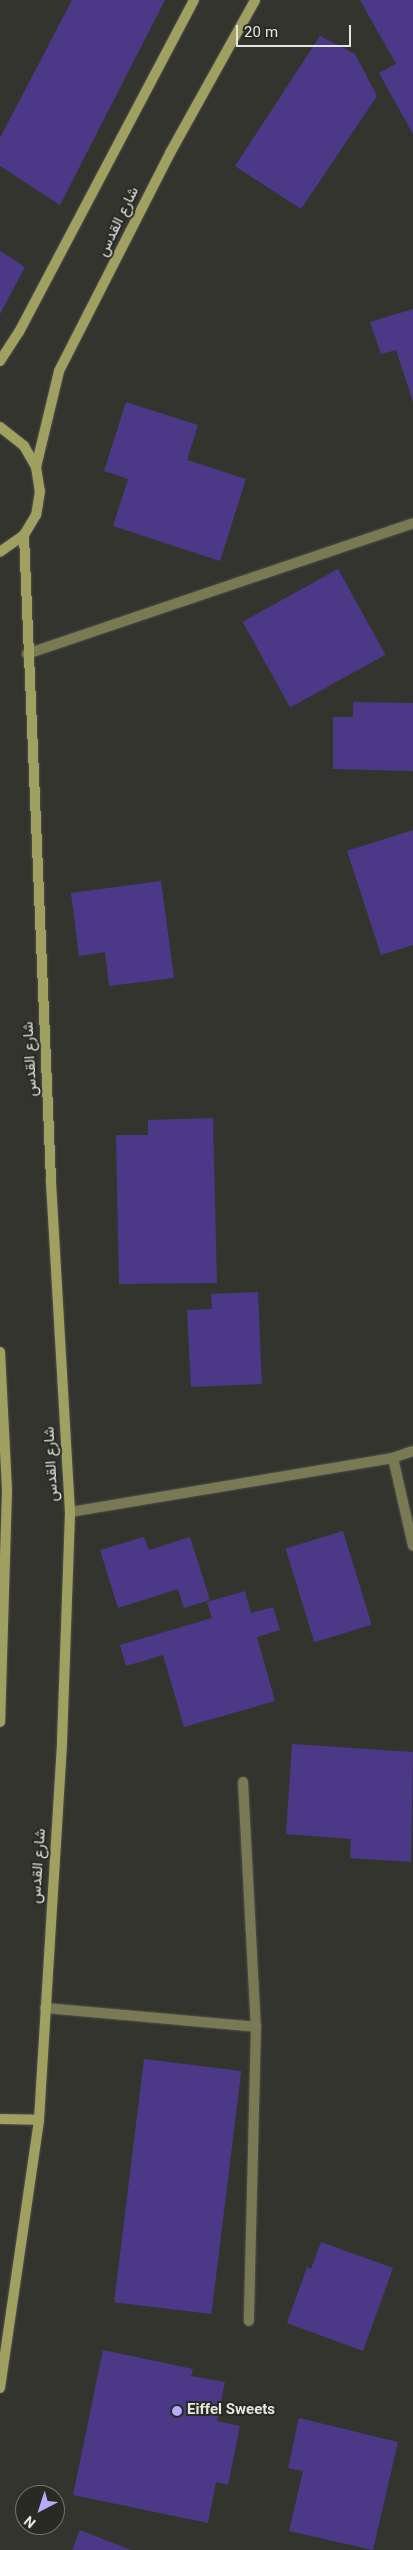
<!DOCTYPE html>
<meta charset="utf-8">
<style>
body{margin:0}
#map{position:relative;width:413px;height:2550px;overflow:hidden;background:#34342f;font-family:Georgia,Vazirmatn,serif}
div>[style]{position:absolute}
.building>*{inset:0;background:#4b3987;transform-origin:0 0}
.roads{filter:drop-shadow(0 0 1px #50504c) drop-shadow(0 0 1px #50504c)}
.service>*{height:10px;margin:-5px;padding:0 5px;transform-origin:5px;border-radius:5px;background:#797a53}
.minor>*{height:10px;margin:-5px;padding:0 5px;transform-origin:5px;border-radius:5px;background:#797a53}
.secondary>*{height:10px;margin:-5px;padding:0 5px;transform-origin:5px;border-radius:5px;background:#a0a161}
.dots>*{width:14px;height:14px;translate:-50% -50%;box-sizing:border-box;border:2px solid #2a2a25;border-radius:50%}
span{translate:-50% -50%;white-space:nowrap;text-align:center;line-height:1.15;-webkit-text-stroke:4px #2a2a25;paint-order:stroke}
.street-label{font-size:15px;color:#e5e5e2}
.poi-label{font-size:15px;color:#e5e5e2;font-weight:700}
.left{translate:0 -50%;text-align:left}
.north{position:absolute;left:15px;top:2485px;width:50px;height:50px;box-sizing:border-box;background:#2a2a25;border:1px solid #757571;border-radius:50%;rotate:220deg;font-size:14px;font-weight:700;line-height:20px;text-align:center;color:#e5e5e2}
.north::after{content:'';display:block;margin:auto;width:18px;height:22px;background:#b6abf8;clip-path:polygon(50% 0,100% 100%,50% 72%,0 100%)}
.scale{position:absolute;left:236px;top:25px;width:115px;height:22px;box-sizing:border-box;border:2px solid #e5e5e2;border-top:0;padding-left:6px;font-size:15px;line-height:18px;white-space:nowrap;color:#e5e5e2;-webkit-text-stroke:4px #2a2a25;paint-order:stroke}
</style>
<div id="map">
<div class="building">
<i style="clip-path:polygon(72px 0,165px 0,60px 205px,0 166px,0 138px)"></i>
<i style="clip-path:polygon(360px 0,413px 0,413px 134px,379px 73px,396px 64px)"></i>
<i style="clip-path:polygon(320px 36px,355px 54px,377px 96px,301px 209px,235px 166px)"></i>
<i style="clip-path:polygon(0 251px,25px 267px,0 314px)"></i>
<i style="clip-path:polygon(413px 309px,413px 402px,396px 350px,381px 354px,370px 322px)"></i>
<i style="clip-path:polygon(126px 402px,198px 425px,187px 460px,246px 479px,220px 561px,113px 526px,128px 479px,104px 471px)"></i>
<i style="left:338px;top:569px;width:98px;height:109px;rotate:61deg"></i>
<i style="clip-path:polygon(353px 702px,413px 703px,413px 771px,333px 769px,333px 717px,353px 717px)"></i>
<i style="clip-path:polygon(413px 830px,413px 945px,381px 955px,347px 851px)"></i>
<i style="clip-path:polygon(161px 881px,174px 978px,109px 986px,105px 952px,79px 956px,71px 893px)"></i>
<i style="clip-path:polygon(213px 1118px,217px 1283px,119px 1284px,116px 1135px,148px 1135px,148px 1120px)"></i>
<i style="clip-path:polygon(258px 1292px,262px 1384px,191px 1387px,187px 1310px,212px 1309px,211px 1294px)"></i>
<i style="left:343px;top:1531px;width:98px;height:60px;rotate:73deg"></i>
<i style="clip-path:polygon(144px 1537px,149px 1550px,190px 1537px,210px 1600px,184px 1608px,178px 1589px,118px 1608px,100px 1550px)"></i>
<i style="clip-path:polygon(245px 1591px,251px 1613px,273px 1607px,280px 1630px,257px 1637px,275px 1701px,184px 1727px,163px 1655px,126px 1666px,120px 1645px,212px 1618px,207px 1602px)"></i>
<i style="clip-path:polygon(292px 1744px,413px 1752px,411px 1862px,350px 1858px,351px 1839px,286px 1834px)"></i>
<i style="left:144px;top:2059px;width:98px;height:245px;rotate:7deg"></i>
<i style="clip-path:polygon(321px 2242px,393px 2268px,363px 2351px,287px 2323px,307px 2267px,311px 2269px)"></i>
<i style="clip-path:polygon(103px 2350px,193px 2369px,191px 2376px,225px 2382px,217px 2421px,240px 2426px,228px 2485px,216px 2482px,208px 2523px,73px 2495px)"></i>
<i style="clip-path:polygon(299px 2418px,398px 2442px,373px 2550px,289px 2531px,303px 2471px,288px 2468px)"></i>
<i style="clip-path:polygon(80px 2530px,131px 2550px,72px 2550px)"></i>
</div>
<div class="roads">
<div class="service">
<i style="left:243px;top:1782px;width:245px;rotate:87deg"></i>
<i style="left:256px;top:2027px;width:294px;rotate:91.4deg"></i>
<i style="left:45px;top:2008px;width:212px;rotate:5.1deg"></i>
</div>
<div class="minor">
<i style="left:27px;top:654px;width:408px;rotate:-18.7deg"></i>
<i style="left:413px;top:1451px;width:21px;rotate:161deg"></i>
<i style="left:393px;top:1458px;width:90px;rotate:77.2deg"></i>
<i style="left:70px;top:1512px;width:327px;rotate:-9.5deg"></i>
</div>
<div class="secondary">
<i style="left:0;top:361px;width:35px;rotate:-57deg"></i>
<i style="left:19px;top:332px;width:375px;rotate:-62.2deg"></i>
<i style="left:0;top:427px;width:31px;rotate:38deg"></i>
<i style="left:24px;top:446px;width:24px;rotate:60deg"></i>
<i style="left:36px;top:467px;width:24px;rotate:81deg"></i>
<i style="left:40px;top:491px;width:24px;rotate:99deg"></i>
<i style="left:36px;top:515px;width:23px;rotate:121deg"></i>
<i style="left:24px;top:535px;width:29px;rotate:145deg"></i>
<i style="left:36px;top:467px;width:99px;rotate:-76.5deg"></i>
<i style="left:59px;top:371px;width:245px;rotate:-63deg"></i>
<i style="left:170px;top:153px;width:175px;rotate:-60.9deg"></i>
<i style="left:0;top:1352px;width:138px;rotate:87.1deg"></i>
<i style="left:7px;top:1490px;width:232px;rotate:91.7deg"></i>
<i style="left:0;top:2119px;width:39px;rotate:1deg"></i>
<i style="left:0;top:2388px;width:271px;rotate:-81.7deg"></i>
<i style="left:39px;top:2120px;width:379px;rotate:-86.5deg"></i>
<i style="left:62px;top:1742px;width:230px;rotate:-88deg"></i>
<i style="left:70px;top:1512px;width:333px;rotate:-93.3deg"></i>
<i style="left:51px;top:1180px;width:646px;rotate:-92.4deg"></i>
</div>
</div>
<div class="dots">
<i style="left:177px;top:2411px;background:#b6abf8"></i>
</div>
<div class="street-label">
<span style="left:119px;top:222px;rotate:-64deg">شارع القدس</span>
<span style="left:31px;top:1059px;rotate:-93deg">شارع القدس</span>
<span style="left:52px;top:1464px;rotate:-93deg">شارع القدس</span>
<span style="left:39px;top:1866px;rotate:-86deg">شارع القدس</span>
</div>
<div class="poi-label">
<span class="left" style="left:187px;top:2411px">Eiffel Sweets</span>
</div>
<div class="north">N</div>
<div class="scale">20 m</div>
</div>
